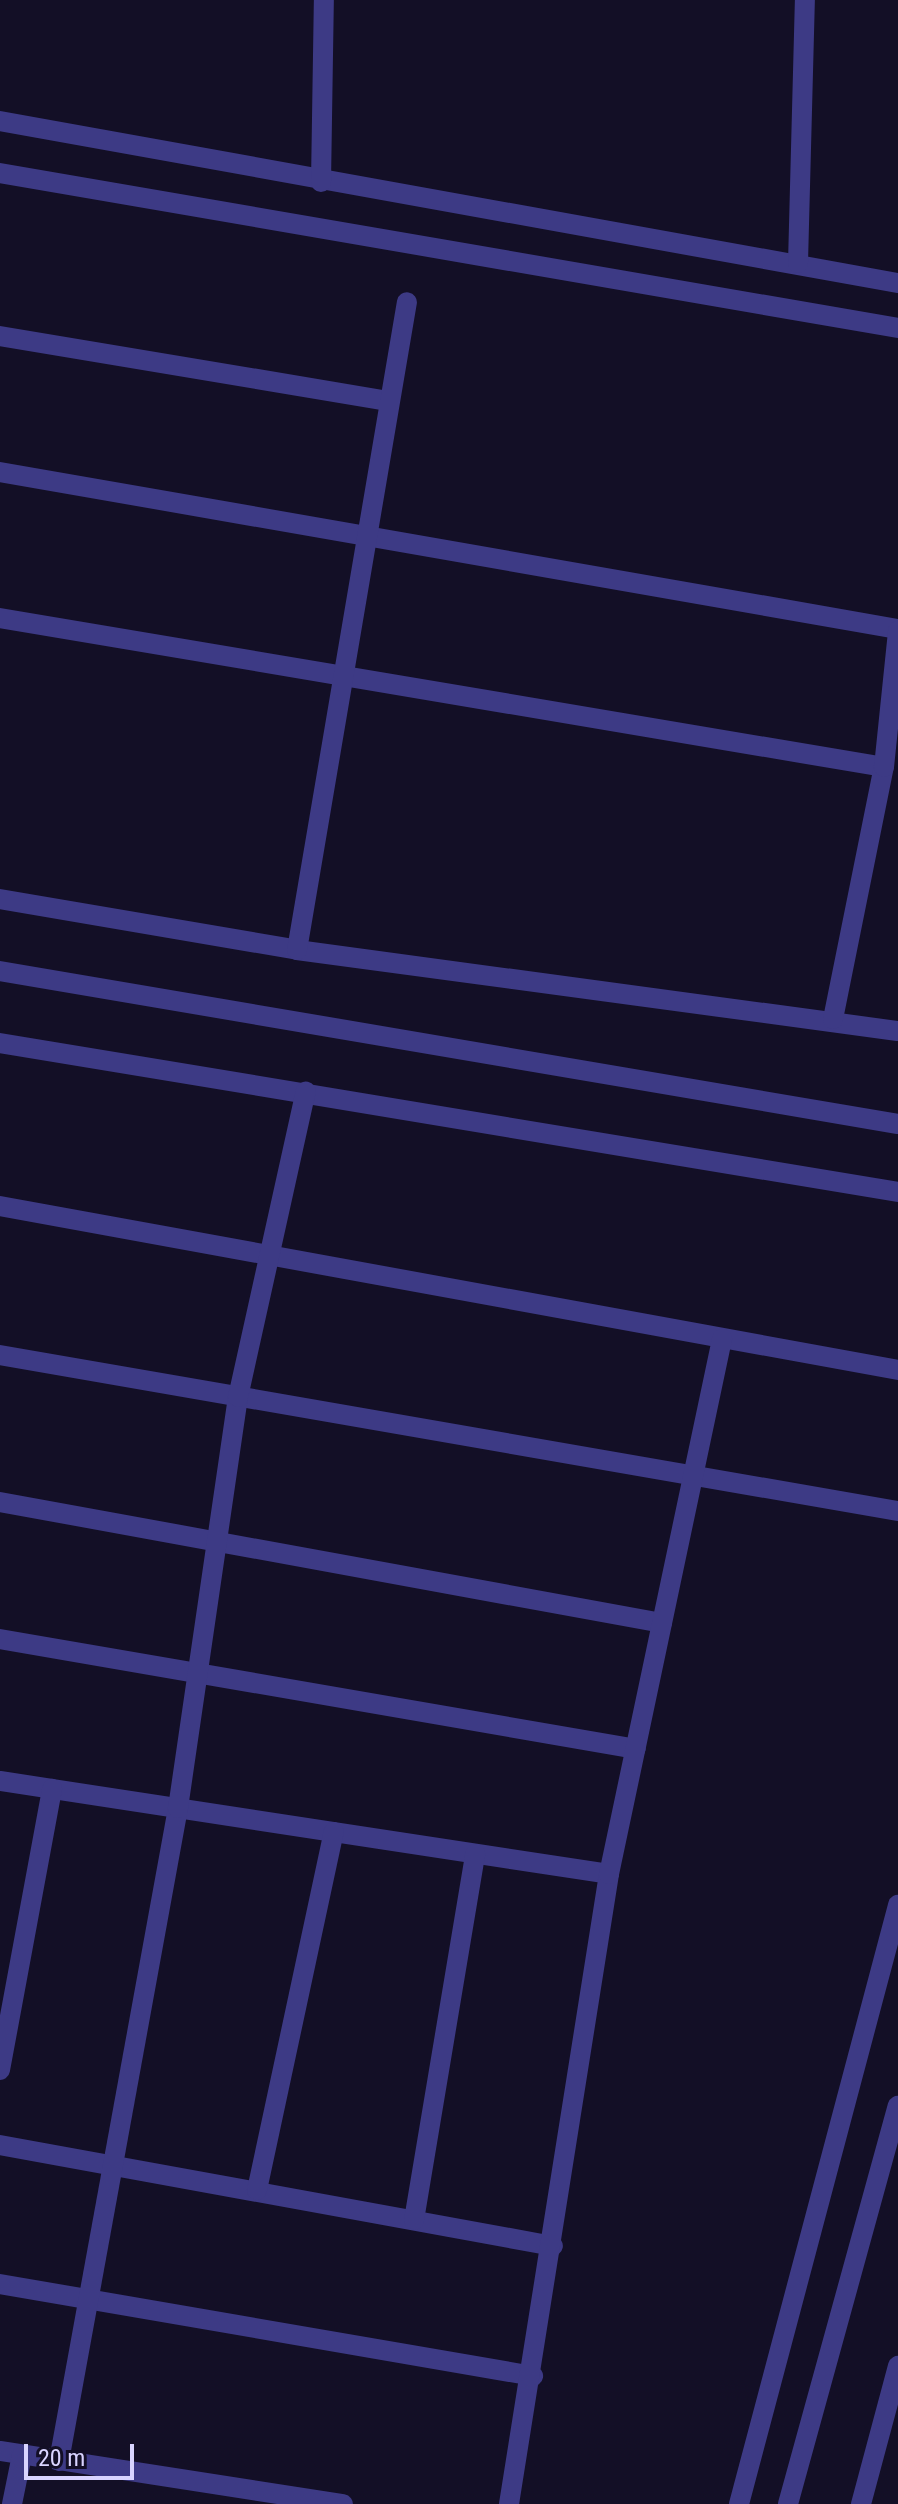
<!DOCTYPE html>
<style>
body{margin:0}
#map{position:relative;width:898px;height:2504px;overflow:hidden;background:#130f26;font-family:"Roboto Condensed",sans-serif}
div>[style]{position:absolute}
.street>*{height:20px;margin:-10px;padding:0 10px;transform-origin:10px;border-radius:10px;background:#3d3a85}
span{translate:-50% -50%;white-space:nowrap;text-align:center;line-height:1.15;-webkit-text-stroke:7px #130f26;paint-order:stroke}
.scale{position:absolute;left:24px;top:2444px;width:110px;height:36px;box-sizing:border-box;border:4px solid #d9d4ff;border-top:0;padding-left:10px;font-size:24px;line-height:28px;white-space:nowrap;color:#d9d4ff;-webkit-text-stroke:6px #130f26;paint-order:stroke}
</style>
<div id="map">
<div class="street">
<i style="left:0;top:121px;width:912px;rotate:10.23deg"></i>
<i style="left:0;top:173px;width:911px;rotate:9.79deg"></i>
<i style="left:321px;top:182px;width:182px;rotate:-89.1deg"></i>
<i style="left:798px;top:263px;width:263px;rotate:-88.5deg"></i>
<i style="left:0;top:336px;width:394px;rotate:9.5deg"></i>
<i style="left:0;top:472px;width:912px;rotate:9.92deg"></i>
<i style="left:0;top:618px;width:896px;rotate:9.57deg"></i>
<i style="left:0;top:899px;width:301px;rotate:9.7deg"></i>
<i style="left:297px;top:950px;width:606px;rotate:7.68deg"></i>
<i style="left:297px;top:950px;width:657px;rotate:-80.37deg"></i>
<i style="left:0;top:971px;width:911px;rotate:9.67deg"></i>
<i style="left:833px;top:1019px;width:257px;rotate:-78.6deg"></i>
<i style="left:884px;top:767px;width:137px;rotate:-84.1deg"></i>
<i style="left:0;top:1043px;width:910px;rotate:9.42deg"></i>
<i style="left:0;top:1206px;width:913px;rotate:10.35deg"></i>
<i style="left:0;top:1355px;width:911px;rotate:9.86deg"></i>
<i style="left:0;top:1502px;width:673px;rotate:10.36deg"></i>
<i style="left:0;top:1639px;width:645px;rotate:9.81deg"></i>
<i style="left:0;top:1781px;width:616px;rotate:8.68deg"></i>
<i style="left:0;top:2070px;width:286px;rotate:-79.5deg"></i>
<i style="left:0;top:2145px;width:562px;rotate:10.35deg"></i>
<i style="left:257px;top:2190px;width:366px;rotate:-77.9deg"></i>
<i style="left:414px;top:2220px;width:371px;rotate:-80.5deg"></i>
<i style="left:0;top:2284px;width:541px;rotate:9.79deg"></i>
<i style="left:0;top:2451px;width:347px;rotate:8.8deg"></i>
<i style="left:59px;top:2461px;width:664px;rotate:-79.67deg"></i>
<i style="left:178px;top:1808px;width:415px;rotate:-81.7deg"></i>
<i style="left:238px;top:1397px;width:313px;rotate:-77.5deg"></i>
<i style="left:12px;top:2504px;width:50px;rotate:-78.5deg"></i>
<i style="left:509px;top:2504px;width:638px;rotate:-80.98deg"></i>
<i style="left:609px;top:1874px;width:547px;rotate:-78.07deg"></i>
<i style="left:739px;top:2504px;width:620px;rotate:-75.13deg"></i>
<i style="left:788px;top:2504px;width:413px;rotate:-74.6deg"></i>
<i style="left:861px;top:2504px;width:143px;rotate:-75deg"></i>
</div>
<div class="scale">20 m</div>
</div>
